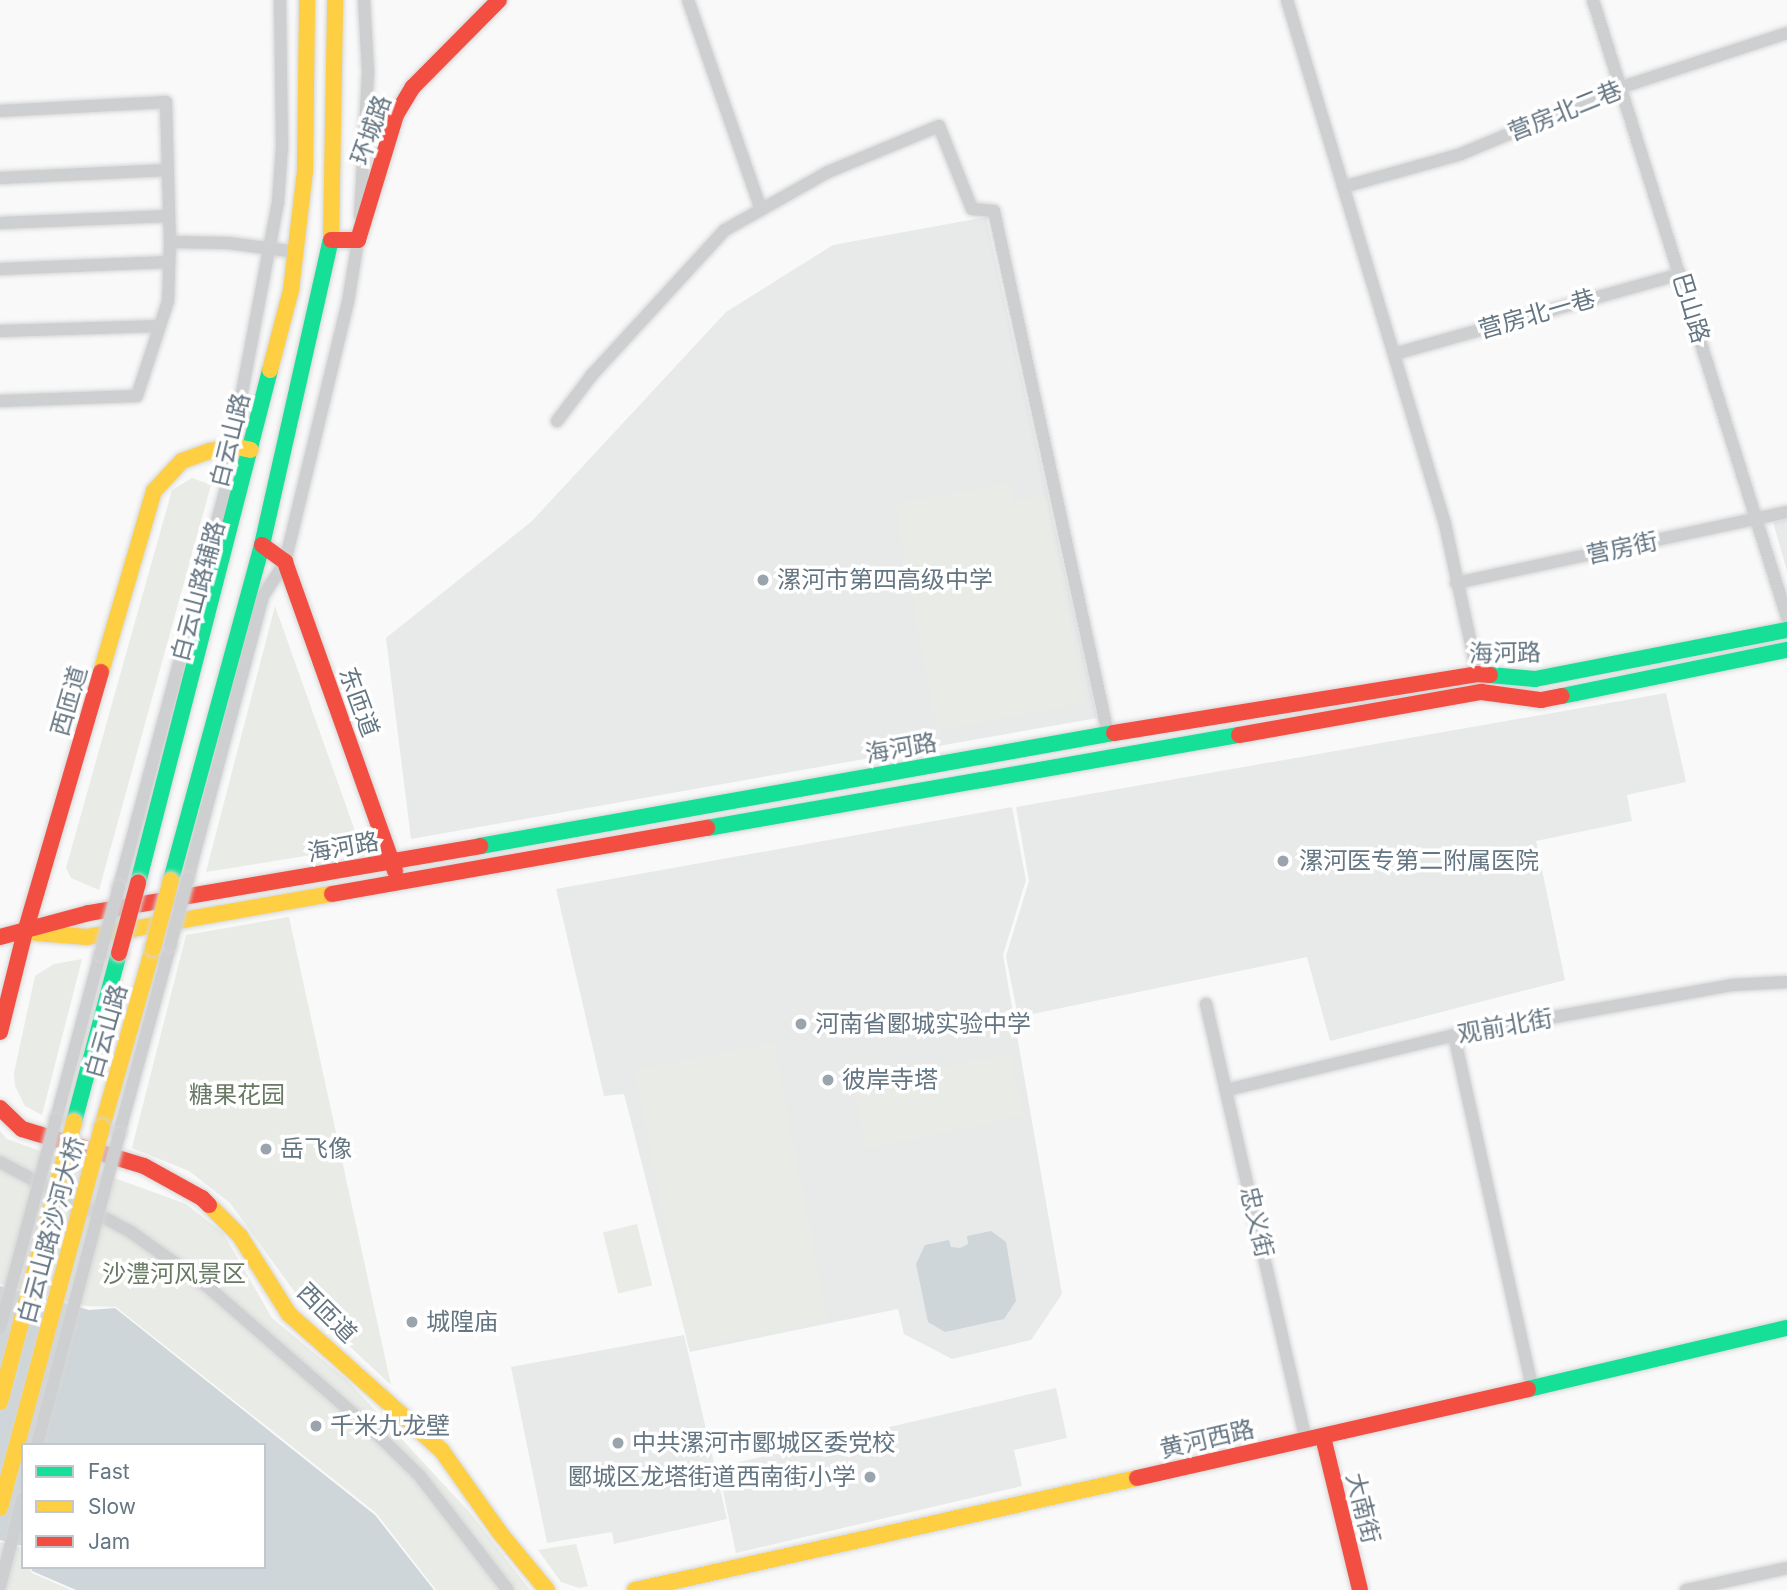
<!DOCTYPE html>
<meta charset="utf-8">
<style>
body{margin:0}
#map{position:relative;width:1787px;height:1590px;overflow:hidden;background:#f9f9f9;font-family:Inter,"Noto Sans SC",sans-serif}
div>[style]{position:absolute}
.built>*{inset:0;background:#e8e9e9}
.green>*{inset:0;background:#e8ebe6;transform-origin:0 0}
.water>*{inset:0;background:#ced6d9}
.roads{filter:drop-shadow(0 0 2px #d5d6d7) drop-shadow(0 0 2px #d5d6d7)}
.street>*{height:12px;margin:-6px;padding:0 6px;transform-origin:6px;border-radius:6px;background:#cecfd0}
.fast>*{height:16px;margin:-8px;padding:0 8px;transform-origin:8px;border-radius:8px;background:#16e098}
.slow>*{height:16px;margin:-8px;padding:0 8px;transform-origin:8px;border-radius:8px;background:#ffcf43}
.jam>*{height:16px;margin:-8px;padding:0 8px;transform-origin:8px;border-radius:8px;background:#f24e42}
.bridges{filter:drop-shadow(0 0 2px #d5d6d6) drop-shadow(0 0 2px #d5d6d6)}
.street-bridge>*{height:12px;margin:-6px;padding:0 6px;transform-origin:6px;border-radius:6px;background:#cecfd0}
.slow-bridge>*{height:16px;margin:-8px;padding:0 8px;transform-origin:8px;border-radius:8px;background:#ffcf43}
.jam-bridge>*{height:16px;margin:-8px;padding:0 8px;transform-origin:8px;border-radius:8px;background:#f24e42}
.dots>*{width:19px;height:19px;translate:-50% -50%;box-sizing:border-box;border:4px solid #fff;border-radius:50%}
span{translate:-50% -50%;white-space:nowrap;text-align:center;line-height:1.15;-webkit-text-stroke:7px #fff;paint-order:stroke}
.street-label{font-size:24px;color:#657683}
.poi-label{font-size:24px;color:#657683}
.left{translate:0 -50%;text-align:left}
.right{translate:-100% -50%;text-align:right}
.park-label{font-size:24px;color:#687a64}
.legend{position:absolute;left:21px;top:1443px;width:245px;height:126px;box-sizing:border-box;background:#fff;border:2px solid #c1c8cd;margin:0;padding:9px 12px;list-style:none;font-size:21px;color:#657683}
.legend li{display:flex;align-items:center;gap:14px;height:35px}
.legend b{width:35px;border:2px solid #c1c8cd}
</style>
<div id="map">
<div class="built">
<i style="clip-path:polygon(986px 217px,1097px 718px,411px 839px,386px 638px,532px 521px,726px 312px,833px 245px)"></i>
<i style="clip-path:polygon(1787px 519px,1787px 571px,1773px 522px)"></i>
<i style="clip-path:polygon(1666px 693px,1686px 782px,1627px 795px,1632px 821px,1536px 841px,1565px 980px,1330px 1041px,1307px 957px,1018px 1017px,1006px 956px,1029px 881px,1016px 807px)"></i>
<i style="clip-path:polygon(1012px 807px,1026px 880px,1003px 955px,1062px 1294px,1031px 1340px,952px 1359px,904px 1334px,898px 1309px,690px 1352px,624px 1094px,604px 1096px,556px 889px)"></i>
<i style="clip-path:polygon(684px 1335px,727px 1519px,614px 1544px,612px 1532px,547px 1543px,511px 1367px)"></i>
<i style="clip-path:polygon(1056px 1388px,1067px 1438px,1014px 1450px,1022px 1486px,736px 1553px,718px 1467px)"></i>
</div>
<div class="green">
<i style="clip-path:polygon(192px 478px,211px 485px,99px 890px,71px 878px,66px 868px,172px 490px)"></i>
<i style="clip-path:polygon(1010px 483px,1013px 501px,1045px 495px,1085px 703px,937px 731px,895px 504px)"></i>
<i style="clip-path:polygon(275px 606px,355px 831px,350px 844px,342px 850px,206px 872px)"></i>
<i style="clip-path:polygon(289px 917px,391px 1385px,302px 1302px,230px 1203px,189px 1171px,132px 1148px,186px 935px)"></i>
<i style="clip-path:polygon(82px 959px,42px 1115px,25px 1106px,15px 1086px,14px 1073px,35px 976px,54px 964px)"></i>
<i style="left:774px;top:1043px;width:283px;height:142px;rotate:79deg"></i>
<i style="left:1010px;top:1053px;width:64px;height:160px;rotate:78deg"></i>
<i style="clip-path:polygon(0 1131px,7px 1139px,186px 1204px,223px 1233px,272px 1318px,347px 1380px,472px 1515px,530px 1590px,436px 1590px,376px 1513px,116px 1307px,87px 1306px,0 1284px)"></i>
<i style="left:637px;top:1224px;width:63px;height:35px;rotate:76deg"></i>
<i style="clip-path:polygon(0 1542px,22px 1548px,23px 1567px,29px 1567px,32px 1573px,71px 1590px,0 1590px)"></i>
<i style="clip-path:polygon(576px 1544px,588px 1586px,579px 1588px,561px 1582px,538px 1550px)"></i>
</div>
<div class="water">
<i style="clip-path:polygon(991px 1231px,1006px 1242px,1016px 1301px,1004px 1319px,945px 1332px,928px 1322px,916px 1264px,925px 1245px,949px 1240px,951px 1247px,960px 1248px,968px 1244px,967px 1236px)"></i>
<i style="clip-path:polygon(0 1286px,89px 1310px,115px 1308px,375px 1515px,434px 1590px,76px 1590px,32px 1571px,31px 1567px,264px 1567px,264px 1445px,23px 1445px,23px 1546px,0 1540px)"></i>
</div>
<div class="roads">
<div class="street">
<i style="left:688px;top:0;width:222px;rotate:70.8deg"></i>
<i style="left:1287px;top:0;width:547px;rotate:73.22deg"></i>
<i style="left:1445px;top:524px;width:161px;rotate:77.8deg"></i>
<i style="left:1593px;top:0;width:647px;rotate:72.55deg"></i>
<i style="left:0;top:111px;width:166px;rotate:-3.1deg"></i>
<i style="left:166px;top:102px;width:140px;rotate:88.4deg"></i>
<i style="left:170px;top:242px;width:59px;rotate:91.9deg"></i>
<i style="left:168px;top:301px;width:100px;rotate:108.1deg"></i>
<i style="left:137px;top:396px;width:137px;rotate:177.9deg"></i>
<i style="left:0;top:178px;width:168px;rotate:-2.7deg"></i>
<i style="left:1343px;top:187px;width:123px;rotate:-15.6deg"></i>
<i style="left:1461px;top:154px;width:174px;rotate:-22.6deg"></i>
<i style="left:1622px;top:87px;width:174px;rotate:-18.1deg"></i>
<i style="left:360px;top:216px;width:145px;rotate:-86.8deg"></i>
<i style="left:368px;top:71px;width:71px;rotate:-93.2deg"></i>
<i style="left:0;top:223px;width:169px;rotate:-2.4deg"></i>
<i style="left:170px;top:242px;width:58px;rotate:1deg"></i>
<i style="left:228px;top:243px;width:69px;rotate:7.5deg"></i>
<i style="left:0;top:269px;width:169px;rotate:-2.4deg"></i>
<i style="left:0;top:331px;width:160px;rotate:-1.8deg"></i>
<i style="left:1394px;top:354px;width:297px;rotate:-15.6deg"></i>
<i style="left:557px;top:421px;width:56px;rotate:-52.9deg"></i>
<i style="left:591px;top:376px;width:198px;rotate:-47.5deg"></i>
<i style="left:725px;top:230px;width:118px;rotate:-29.4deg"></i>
<i style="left:828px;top:172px;width:120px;rotate:-22.5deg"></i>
<i style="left:939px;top:126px;width:89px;rotate:68.3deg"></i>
<i style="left:972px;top:209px;width:22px;rotate:5deg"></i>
<i style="left:994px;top:211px;width:535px;rotate:77.7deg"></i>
<i style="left:1456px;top:583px;width:339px;rotate:-12.1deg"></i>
<i style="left:188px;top:878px;width:292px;rotate:-75.1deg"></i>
<i style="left:263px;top:596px;width:40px;rotate:-57.1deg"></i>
<i style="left:285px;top:562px;width:268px;rotate:-76.4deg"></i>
<i style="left:348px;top:302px;width:68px;rotate:-80.7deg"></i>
<i style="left:119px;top:887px;width:456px;rotate:-75deg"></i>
<i style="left:237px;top:447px;width:44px;rotate:-86.1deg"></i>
<i style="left:240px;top:403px;width:205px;rotate:-79.3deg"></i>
<i style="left:278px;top:202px;width:56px;rotate:-85.9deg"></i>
<i style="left:282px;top:146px;width:146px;rotate:-90.8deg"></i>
<i style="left:1206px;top:1004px;width:448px;rotate:77.1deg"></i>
<i style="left:1454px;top:1035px;width:360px;rotate:77.5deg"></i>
<i style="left:1227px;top:1090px;width:234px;rotate:-13.6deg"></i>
<i style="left:1454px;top:1035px;width:282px;rotate:-10.2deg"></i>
<i style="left:1732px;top:985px;width:55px;rotate:-3.1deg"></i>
<i style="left:56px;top:1119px;width:170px;rotate:-75deg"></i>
<i style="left:119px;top:1134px;width:195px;rotate:-74.8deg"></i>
<i style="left:0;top:1162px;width:149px;rotate:28.1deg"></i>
<i style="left:131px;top:1232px;width:93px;rotate:35.4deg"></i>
<i style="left:207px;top:1286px;width:230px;rotate:41.1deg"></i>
<i style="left:380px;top:1437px;width:54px;rotate:44.3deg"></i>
<i style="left:419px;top:1475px;width:145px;rotate:52.3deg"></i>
<i style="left:0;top:1586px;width:91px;rotate:-75.4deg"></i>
<i style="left:1686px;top:1590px;width:103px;rotate:-12.3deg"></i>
</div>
<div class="fast">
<i style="left:1490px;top:675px;width:45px;rotate:5.1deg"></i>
<i style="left:1535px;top:679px;width:257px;rotate:-11deg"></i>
<i style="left:1562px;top:696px;width:230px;rotate:-11.6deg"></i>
<i style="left:707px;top:828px;width:540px;rotate:-9.92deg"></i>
<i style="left:480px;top:846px;width:644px;rotate:-10.11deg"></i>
<i style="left:171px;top:880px;width:347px;rotate:-74.8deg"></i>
<i style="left:262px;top:545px;width:314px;rotate:-77.3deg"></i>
<i style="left:138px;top:883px;width:530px;rotate:-75.57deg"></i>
<i style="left:74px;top:1122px;width:175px;rotate:-75.1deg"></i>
<i style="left:1528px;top:1389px;width:266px;rotate:-13.3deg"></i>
</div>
<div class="slow">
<i style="left:331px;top:239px;width:239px;rotate:-89deg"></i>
<i style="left:270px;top:370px;width:83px;rotate:-75.3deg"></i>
<i style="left:291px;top:290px;width:120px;rotate:-83.3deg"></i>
<i style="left:305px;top:171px;width:171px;rotate:-89.3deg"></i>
<i style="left:101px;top:672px;width:189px;rotate:-73.7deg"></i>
<i style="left:154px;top:491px;width:41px;rotate:-47deg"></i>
<i style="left:182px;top:461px;width:30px;rotate:-20deg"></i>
<i style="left:210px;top:451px;width:27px;rotate:-8deg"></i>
<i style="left:237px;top:447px;width:14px;rotate:12deg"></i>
<i style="left:36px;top:933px;width:51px;rotate:4.5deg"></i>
<i style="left:87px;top:937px;width:249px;rotate:-10deg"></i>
<i style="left:102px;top:1127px;width:186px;rotate:-74.1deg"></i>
<i style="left:209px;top:1205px;width:44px;rotate:45deg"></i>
<i style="left:240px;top:1236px;width:92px;rotate:57.9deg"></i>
<i style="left:289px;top:1314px;width:205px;rotate:41.8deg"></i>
<i style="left:442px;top:1451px;width:100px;rotate:54.7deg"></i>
<i style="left:500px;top:1533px;width:74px;rotate:50.5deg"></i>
<i style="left:635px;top:1590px;width:514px;rotate:-12.58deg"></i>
</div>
<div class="jam">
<i style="left:331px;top:240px;width:27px"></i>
<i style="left:358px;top:240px;width:131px;rotate:-73.1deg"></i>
<i style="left:396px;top:115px;width:33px;rotate:-59deg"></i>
<i style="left:413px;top:87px;width:122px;rotate:-45.3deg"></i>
<i style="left:262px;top:545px;width:29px;rotate:36deg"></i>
<i style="left:285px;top:562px;width:328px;rotate:70.4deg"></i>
<i style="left:1114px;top:733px;width:368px;rotate:-9.2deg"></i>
<i style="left:1477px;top:674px;width:13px;rotate:4deg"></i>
<i style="left:1239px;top:735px;width:246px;rotate:-10.1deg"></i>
<i style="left:1481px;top:692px;width:61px;rotate:7.6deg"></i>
<i style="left:1541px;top:700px;width:21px;rotate:-11deg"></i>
<i style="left:332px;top:894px;width:381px;rotate:-10deg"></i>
<i style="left:0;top:937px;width:92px;rotate:-15.1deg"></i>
<i style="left:89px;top:913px;width:397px;rotate:-9.7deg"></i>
<i style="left:0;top:1032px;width:103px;rotate:-76deg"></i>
<i style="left:25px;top:932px;width:271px;rotate:-73.7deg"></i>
<i style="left:0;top:1108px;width:30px;rotate:44deg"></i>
<i style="left:22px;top:1129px;width:127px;rotate:16.9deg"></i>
<i style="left:144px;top:1166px;width:66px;rotate:28.9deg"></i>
<i style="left:202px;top:1198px;width:10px;rotate:45deg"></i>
<i style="left:1323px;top:1437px;width:157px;rotate:76.4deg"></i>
<i style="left:1137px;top:1478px;width:401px;rotate:-12.8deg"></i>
</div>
</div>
<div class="bridges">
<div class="street-bridge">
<i style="left:170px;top:946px;width:70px;rotate:-75.2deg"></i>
<i style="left:100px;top:955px;width:71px;rotate:-74.4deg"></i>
<i style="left:0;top:1328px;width:216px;rotate:-75deg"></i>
<i style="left:37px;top:1445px;width:322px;rotate:-75.2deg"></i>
</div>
<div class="slow-bridge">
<i style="left:153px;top:948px;width:70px;rotate:-75.2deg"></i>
<i style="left:0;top:1402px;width:290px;rotate:-75.2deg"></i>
<i style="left:0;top:1508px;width:394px;rotate:-75deg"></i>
</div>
<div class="jam-bridge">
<i style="left:119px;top:953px;width:73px;rotate:-74.8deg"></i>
</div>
</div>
<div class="dots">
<i style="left:763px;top:580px;background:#99a4ac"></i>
<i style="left:1283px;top:861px;background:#99a4ac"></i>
<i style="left:801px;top:1024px;background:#99a4ac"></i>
<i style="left:828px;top:1080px;background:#99a4ac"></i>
<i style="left:266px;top:1149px;background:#99a4ac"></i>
<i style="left:412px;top:1322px;background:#99a4ac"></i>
<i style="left:316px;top:1426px;background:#99a4ac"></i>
<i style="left:618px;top:1443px;background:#99a4ac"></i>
<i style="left:870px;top:1477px;background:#99a4ac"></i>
</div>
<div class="street-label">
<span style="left:1565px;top:111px;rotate:-22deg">营房北二巷</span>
<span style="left:371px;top:130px;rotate:-70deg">环城路</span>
<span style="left:1691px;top:308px;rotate:73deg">巴山路</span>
<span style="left:1537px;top:314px;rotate:-16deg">营房北一巷</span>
<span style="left:230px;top:440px;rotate:-76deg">白云山路</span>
<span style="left:1622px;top:548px;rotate:-12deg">营房街</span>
<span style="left:198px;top:591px;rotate:-75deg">白云山路辅路</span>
<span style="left:1505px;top:653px;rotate:-1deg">海河路</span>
<span style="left:69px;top:701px;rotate:-74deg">西匝道</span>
<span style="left:359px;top:702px;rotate:70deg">东匝道</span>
<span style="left:901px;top:748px;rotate:-10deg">海河路</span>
<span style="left:343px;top:847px;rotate:-10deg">海河路</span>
<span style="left:1505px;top:1026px;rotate:-10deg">观前北街</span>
<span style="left:106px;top:1031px;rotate:-74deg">白云山路</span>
<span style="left:1257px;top:1222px;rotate:77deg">忠义街</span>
<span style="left:51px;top:1230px;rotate:-75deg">白云山路沙河大桥</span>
<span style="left:327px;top:1313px;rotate:45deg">西匝道</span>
<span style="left:1207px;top:1439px;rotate:-13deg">黄河西路</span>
<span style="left:1363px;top:1508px;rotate:76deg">大南街</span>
</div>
<div class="poi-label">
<span class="left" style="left:777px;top:580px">漯河市第四高级中学</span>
<span class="left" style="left:1299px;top:861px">漯河医专第二附属医院</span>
<span class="left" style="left:815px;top:1024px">河南省郾城实验中学</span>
<span class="left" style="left:842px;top:1080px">彼岸寺塔</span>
<span class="left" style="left:280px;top:1149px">岳飞像</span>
<span class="left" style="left:426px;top:1322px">城隍庙</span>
<span class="left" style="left:330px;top:1426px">千米九龙壁</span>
<span class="left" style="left:632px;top:1443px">中共漯河市郾城区委党校</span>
<span class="right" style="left:856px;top:1477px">郾城区龙塔街道西南街小学</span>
</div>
<div class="park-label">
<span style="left:237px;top:1095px">糖果花园</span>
<span style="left:174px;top:1274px">沙澧河风景区</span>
</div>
<ul class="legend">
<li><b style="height:9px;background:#16e098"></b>Fast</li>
<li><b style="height:9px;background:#ffcf43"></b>Slow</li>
<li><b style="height:9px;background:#f24e42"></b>Jam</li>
</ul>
</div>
